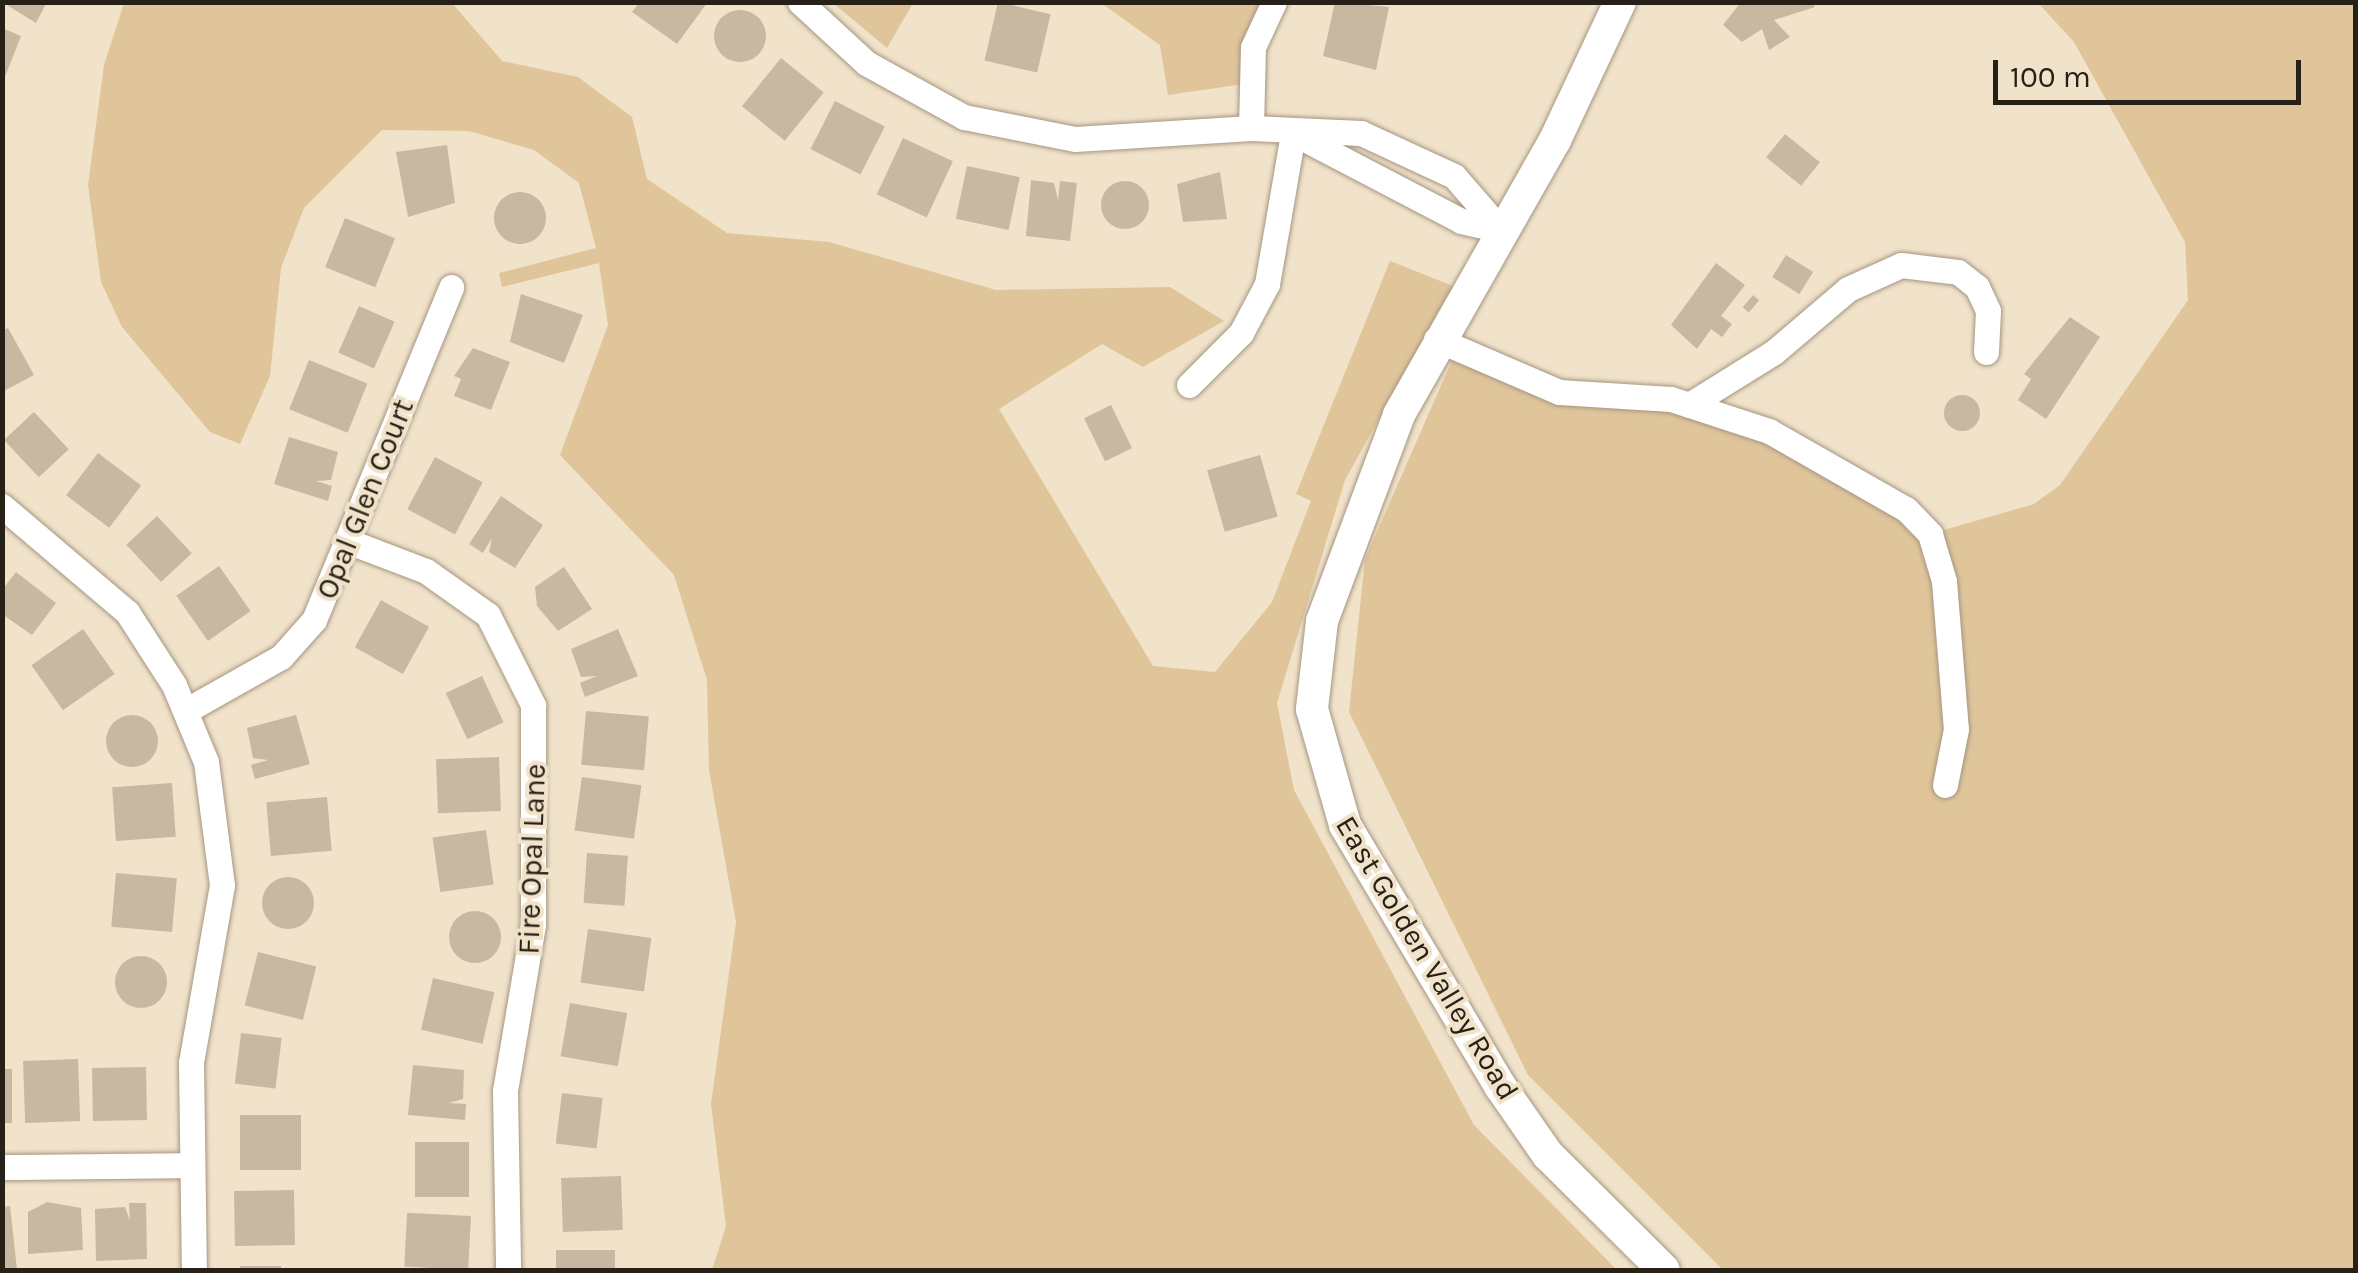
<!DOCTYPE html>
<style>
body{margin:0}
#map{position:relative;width:2358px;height:1273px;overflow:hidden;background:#f1e2ca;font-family:Karla,sans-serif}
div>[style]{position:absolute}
.green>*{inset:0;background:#e0c59b}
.building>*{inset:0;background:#c7b8a1;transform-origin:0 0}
.round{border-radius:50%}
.roads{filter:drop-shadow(0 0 2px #a59680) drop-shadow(0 0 2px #a59680)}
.minor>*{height:25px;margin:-12.5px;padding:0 12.5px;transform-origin:12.5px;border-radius:12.5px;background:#fff}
.major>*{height:32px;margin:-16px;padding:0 16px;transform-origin:16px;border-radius:16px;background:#fff}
span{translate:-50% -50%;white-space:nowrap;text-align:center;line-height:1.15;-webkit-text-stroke:8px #f1e2ca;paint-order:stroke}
.street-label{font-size:30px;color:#262017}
.frame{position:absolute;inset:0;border:5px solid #262017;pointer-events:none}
.scale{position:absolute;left:1993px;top:60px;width:308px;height:45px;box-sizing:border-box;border:5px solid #262017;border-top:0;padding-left:12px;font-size:30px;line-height:35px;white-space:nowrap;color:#262017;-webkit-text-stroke:8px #f1e2ca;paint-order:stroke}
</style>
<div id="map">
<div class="green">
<i style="clip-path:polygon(124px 3px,452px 3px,502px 61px,578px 77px,632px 117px,647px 179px,727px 233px,829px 242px,996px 290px,1170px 287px,1224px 321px,1143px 367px,1102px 344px,999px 409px,1153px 666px,1215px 672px,1272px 602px,1311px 501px,1296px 494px,1390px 261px,1453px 286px,1345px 480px,1277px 703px,1294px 790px,1474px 1125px,1617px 1270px,712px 1270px,726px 1226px,711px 1104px,736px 922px,709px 770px,707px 680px,674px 575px,560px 455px,608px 325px,599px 263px,502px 287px,499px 273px,596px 248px,579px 183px,534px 150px,469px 131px,382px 130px,304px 208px,281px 268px,270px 376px,240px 444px,210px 432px,122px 327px,101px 282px,88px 185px,104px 65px)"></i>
<i style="clip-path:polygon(833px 3px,913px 3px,887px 48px)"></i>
<i style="clip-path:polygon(1101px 3px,1274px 3px,1251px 83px,1168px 95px,1160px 45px)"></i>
<i style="clip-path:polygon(2038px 3px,2355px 3px,2355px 1270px,1723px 1270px,1528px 1075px,1349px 712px,1365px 559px,1457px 349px,1494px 368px,1710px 410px,1930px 534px,2034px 504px,2060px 485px,2188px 300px,2185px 242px,2074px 42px)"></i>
</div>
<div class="building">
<i style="clip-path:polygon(2px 2px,47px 2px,36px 23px)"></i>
<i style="left:998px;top:2px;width:54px;height:60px;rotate:13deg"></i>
<i style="clip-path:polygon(1335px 2px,1389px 7px,1376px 70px,1323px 56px)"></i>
<i style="clip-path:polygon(1741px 2px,1812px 2px,1815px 7px,1774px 20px,1790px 37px,1769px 50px,1762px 29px,1742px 42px,1723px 25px)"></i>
<i style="clip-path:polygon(639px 3px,707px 3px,677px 44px,632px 12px)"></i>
<i class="round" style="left:714px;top:10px;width:52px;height:52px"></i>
<i style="clip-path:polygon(2px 28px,21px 36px,3px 82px,2px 82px)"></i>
<i style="left:781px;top:58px;width:55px;height:62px;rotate:39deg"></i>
<i style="left:835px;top:101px;width:56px;height:54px;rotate:27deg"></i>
<i style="left:1785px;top:134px;width:45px;height:30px;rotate:39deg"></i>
<i style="left:903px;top:138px;width:55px;height:62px;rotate:25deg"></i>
<i style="clip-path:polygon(447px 145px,455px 203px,408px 217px,396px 152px)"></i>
<i style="left:967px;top:166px;width:54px;height:54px;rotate:12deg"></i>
<i style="clip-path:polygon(1220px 172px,1227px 219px,1183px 222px,1177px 184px)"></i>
<i style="clip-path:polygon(1031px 180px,1054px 183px,1058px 200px,1060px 181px,1077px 183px,1070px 241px,1026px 236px)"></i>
<i class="round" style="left:1101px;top:181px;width:48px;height:48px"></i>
<i class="round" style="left:494px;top:192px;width:52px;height:52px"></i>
<i style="left:345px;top:218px;width:54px;height:53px;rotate:22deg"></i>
<i style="left:1786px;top:255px;width:32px;height:26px;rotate:32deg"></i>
<i style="clip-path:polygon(1716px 263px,1745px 285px,1721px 316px,1732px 324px,1722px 337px,1711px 329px,1697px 349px,1671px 325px)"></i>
<i style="clip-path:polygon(521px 294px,583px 315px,564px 363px,510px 342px)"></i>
<i style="left:1753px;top:295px;width:8px;height:16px;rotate:40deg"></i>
<i style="left:359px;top:306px;width:39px;height:51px;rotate:24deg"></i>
<i style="clip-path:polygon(2070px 317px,2100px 337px,2046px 419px,2018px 400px,2031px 379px,2024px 374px)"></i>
<i style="clip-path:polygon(8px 328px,34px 375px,2px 392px,2px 331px)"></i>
<i style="clip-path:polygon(473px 348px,510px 362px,491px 410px,454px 396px,461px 379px,454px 376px)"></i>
<i style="left:309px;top:360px;width:63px;height:53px;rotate:22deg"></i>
<i class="round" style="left:1944px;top:395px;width:36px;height:36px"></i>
<i style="left:1111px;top:405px;width:48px;height:30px;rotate:64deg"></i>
<i style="left:34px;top:412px;width:51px;height:41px;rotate:47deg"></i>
<i style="clip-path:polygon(289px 437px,338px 452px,331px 480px,316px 481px,332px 486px,328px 501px,274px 484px)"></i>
<i style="left:98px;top:453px;width:54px;height:53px;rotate:37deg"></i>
<i style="left:1260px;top:455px;width:64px;height:55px;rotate:74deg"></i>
<i style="left:435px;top:457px;width:54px;height:59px;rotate:28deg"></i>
<i style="clip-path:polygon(501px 496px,543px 525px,515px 568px,489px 552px,492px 538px,483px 553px,469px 544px)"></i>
<i style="left:157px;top:516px;width:51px;height:42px;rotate:47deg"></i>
<i style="left:219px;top:566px;width:55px;height:52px;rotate:55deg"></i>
<i style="clip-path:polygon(564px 567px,592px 609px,558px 631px,537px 606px,535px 587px)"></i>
<i style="clip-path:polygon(16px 572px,56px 603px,32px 635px,2px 614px,2px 590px)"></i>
<i style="left:381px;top:600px;width:55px;height:54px;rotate:29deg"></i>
<i style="left:83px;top:629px;width:55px;height:63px;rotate:55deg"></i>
<i style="clip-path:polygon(618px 629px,638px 676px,585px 697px,580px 683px,597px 676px,581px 677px,571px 649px)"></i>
<i style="left:482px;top:676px;width:51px;height:40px;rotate:65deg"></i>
<i style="left:586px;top:711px;width:63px;height:54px;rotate:5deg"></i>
<i style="clip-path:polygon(296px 715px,310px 764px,255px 779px,251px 765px,268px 760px,253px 758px,247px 728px)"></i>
<i class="round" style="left:106px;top:715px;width:52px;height:52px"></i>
<i style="left:499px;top:757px;width:54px;height:63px;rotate:88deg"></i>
<i style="left:582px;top:777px;width:60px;height:54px;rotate:8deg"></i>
<i style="left:172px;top:783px;width:54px;height:60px;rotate:86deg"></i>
<i style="left:327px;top:797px;width:54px;height:61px;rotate:85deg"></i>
<i style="left:486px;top:830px;width:55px;height:54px;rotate:82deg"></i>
<i style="left:587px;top:853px;width:41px;height:50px;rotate:4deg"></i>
<i style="left:116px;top:873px;width:61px;height:54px;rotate:5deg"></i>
<i class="round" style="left:262px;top:877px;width:52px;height:52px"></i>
<i class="round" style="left:449px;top:911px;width:52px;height:52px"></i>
<i style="left:588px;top:929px;width:64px;height:54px;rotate:8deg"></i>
<i style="left:258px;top:952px;width:60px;height:55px;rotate:14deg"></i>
<i class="round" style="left:115px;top:956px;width:52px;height:52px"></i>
<i style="left:433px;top:978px;width:63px;height:53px;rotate:13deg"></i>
<i style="left:570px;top:1003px;width:58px;height:54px;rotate:10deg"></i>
<i style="left:241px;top:1033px;width:41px;height:51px;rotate:7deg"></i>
<i style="left:78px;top:1059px;width:62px;height:55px;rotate:88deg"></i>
<i style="clip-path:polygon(413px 1065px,464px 1070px,463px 1099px,449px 1103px,466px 1104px,465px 1120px,408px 1115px)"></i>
<i style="left:146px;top:1067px;width:53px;height:54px;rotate:89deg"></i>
<i style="left:2px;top:1069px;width:10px;height:54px"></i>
<i style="left:562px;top:1093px;width:41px;height:51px;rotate:7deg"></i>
<i style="left:301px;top:1115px;width:55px;height:61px;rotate:90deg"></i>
<i style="left:415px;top:1142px;width:54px;height:55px"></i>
<i style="left:621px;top:1176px;width:54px;height:60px;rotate:88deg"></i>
<i style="left:294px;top:1190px;width:55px;height:60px;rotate:89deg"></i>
<i style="clip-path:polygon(47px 1202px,81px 1208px,83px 1250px,28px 1254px,28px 1212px)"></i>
<i style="clip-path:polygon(129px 1203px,146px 1203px,147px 1259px,96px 1261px,95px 1209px,125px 1207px,130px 1221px)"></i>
<i style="clip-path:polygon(10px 1206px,17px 1270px,2px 1270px,2px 1207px)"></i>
<i style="left:471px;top:1216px;width:54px;height:64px;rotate:93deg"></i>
<i style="left:615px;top:1250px;width:20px;height:59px;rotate:90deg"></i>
<i style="left:240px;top:1266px;width:41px;height:4px"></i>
</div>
<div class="roads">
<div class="minor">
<i style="left:800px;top:2px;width:90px;rotate:42.7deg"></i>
<i style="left:866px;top:63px;width:112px;rotate:28.9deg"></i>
<i style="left:964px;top:117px;width:113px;rotate:11.2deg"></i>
<i style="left:1075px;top:139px;width:176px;rotate:-3.6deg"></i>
<i style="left:1251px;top:128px;width:110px;rotate:2.6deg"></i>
<i style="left:1361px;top:133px;width:102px;rotate:24.8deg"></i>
<i style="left:1454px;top:176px;width:72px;rotate:49deg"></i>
<i style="left:1251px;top:128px;width:81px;rotate:-88.6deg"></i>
<i style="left:1253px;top:47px;width:50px;rotate:-65deg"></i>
<i style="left:1293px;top:133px;width:190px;rotate:27.6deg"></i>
<i style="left:1461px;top:221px;width:41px;rotate:12.7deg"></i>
<i style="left:1436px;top:339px;width:134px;rotate:23.3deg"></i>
<i style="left:1559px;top:392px;width:112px;rotate:3.6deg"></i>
<i style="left:1671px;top:399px;width:103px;rotate:18.1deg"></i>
<i style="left:1769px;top:431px;width:158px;rotate:29.7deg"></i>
<i style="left:1906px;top:509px;width:35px;rotate:46deg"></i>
<i style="left:1930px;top:534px;width:49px;rotate:73.4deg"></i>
<i style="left:1944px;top:581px;width:148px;rotate:85.4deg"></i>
<i style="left:1956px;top:729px;width:57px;rotate:101.1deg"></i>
<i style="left:1189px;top:385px;width:74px;rotate:-45deg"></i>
<i style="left:1241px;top:333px;width:55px;rotate:-62deg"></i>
<i style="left:1267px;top:284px;width:153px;rotate:-80.2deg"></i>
<i style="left:1689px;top:405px;width:100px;rotate:-31.9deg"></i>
<i style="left:1774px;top:352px;width:97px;rotate:-40.4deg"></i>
<i style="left:1848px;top:289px;width:58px;rotate:-24.4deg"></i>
<i style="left:1901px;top:265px;width:57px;rotate:7deg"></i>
<i style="left:1958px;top:272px;width:24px;rotate:38deg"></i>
<i style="left:1977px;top:287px;width:26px;rotate:65deg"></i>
<i style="left:1988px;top:311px;width:41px;rotate:92.8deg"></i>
<i style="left:2px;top:506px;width:164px;rotate:40.3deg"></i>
<i style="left:127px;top:612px;width:87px;rotate:57.2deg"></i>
<i style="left:174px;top:685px;width:83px;rotate:67.4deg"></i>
<i style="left:206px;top:762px;width:124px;rotate:82.6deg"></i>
<i style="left:222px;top:885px;width:180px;rotate:99.9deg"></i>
<i style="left:191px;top:1062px;width:208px;rotate:89.2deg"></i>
<i style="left:350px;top:542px;width:81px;rotate:20.9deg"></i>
<i style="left:426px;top:571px;width:76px;rotate:35.4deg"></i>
<i style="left:488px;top:615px;width:101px;rotate:63.4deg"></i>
<i style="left:533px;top:705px;width:220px;rotate:90deg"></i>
<i style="left:533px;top:925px;width:168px;rotate:99.6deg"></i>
<i style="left:505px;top:1091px;width:179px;rotate:89deg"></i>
<i style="left:187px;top:710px;width:108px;rotate:-29.4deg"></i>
<i style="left:281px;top:657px;width:50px;rotate:-48.3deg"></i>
<i style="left:314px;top:620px;width:360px;rotate:-67.6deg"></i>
<i style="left:2px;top:1167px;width:190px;rotate:-0.6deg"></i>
</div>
<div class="major">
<i style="left:1620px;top:2px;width:153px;rotate:115.2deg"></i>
<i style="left:1555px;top:140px;width:316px;rotate:119.6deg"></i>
<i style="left:1399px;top:415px;width:220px;rotate:110.5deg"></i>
<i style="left:1322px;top:621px;width:89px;rotate:96.5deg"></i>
<i style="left:1312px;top:709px;width:121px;rotate:74.1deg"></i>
<i style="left:1345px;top:825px;width:304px;rotate:59.3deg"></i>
<i style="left:1500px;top:1086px;width:84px;rotate:55.2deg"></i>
<i style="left:1548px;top:1155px;width:163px;rotate:44.8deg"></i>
</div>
</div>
<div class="street-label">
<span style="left:365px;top:499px;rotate:-68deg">Opal Glen Court</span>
<span style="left:532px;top:859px;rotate:-88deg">Fire Opal Lane</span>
<span style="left:1427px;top:958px;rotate:59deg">East Golden Valley Road</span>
</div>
<div class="frame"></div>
<div class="scale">100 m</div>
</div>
